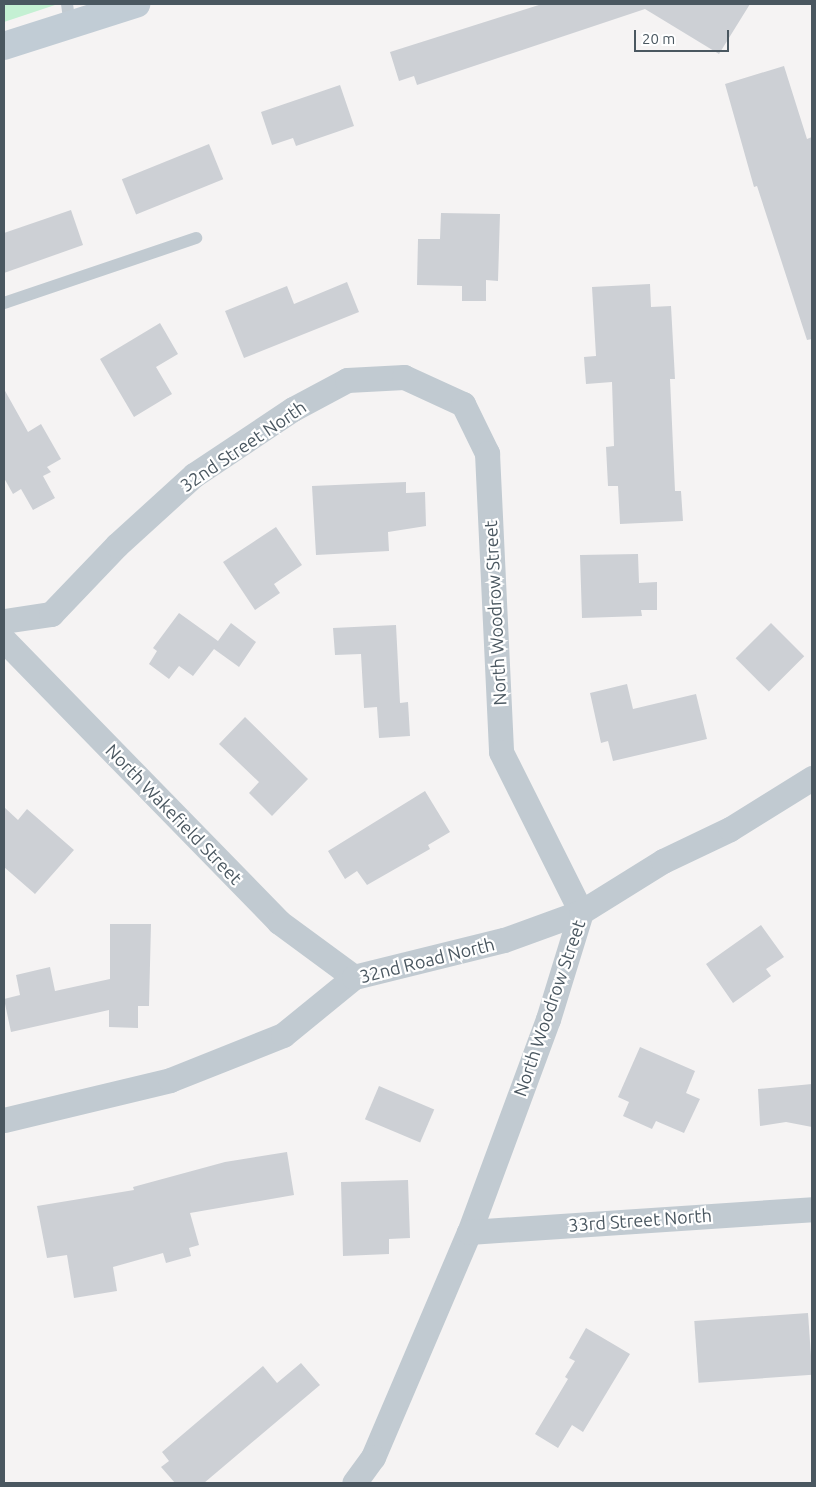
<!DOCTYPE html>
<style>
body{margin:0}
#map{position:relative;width:816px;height:1487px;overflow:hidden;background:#f5f3f3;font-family:Ubuntu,sans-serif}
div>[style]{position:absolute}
.green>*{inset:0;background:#c4f0d3}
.building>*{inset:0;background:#cdd0d5;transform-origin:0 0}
.lane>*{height:12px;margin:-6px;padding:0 6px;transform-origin:6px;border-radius:6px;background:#c1cad1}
.street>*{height:25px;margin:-12.5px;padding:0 12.5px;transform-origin:12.5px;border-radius:12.5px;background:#c1cad1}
.secondary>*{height:28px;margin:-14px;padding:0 14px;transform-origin:14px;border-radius:14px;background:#c1ccd5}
span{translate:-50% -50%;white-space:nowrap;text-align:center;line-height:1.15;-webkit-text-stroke:4.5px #fff;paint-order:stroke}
.street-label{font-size:18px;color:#4a5760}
.frame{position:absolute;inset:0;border:5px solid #4a5760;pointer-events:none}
.scale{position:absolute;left:634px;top:30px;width:95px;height:22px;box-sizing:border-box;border:2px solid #4a5760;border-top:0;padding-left:6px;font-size:15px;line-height:18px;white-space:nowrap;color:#4a5760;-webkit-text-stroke:4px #fff;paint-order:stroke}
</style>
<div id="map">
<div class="green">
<i style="clip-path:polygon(4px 4px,58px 4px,4px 22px)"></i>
</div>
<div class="building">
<i style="clip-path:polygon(542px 4px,750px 4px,719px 54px,645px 9px,417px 85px,414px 76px,399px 81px,390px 52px)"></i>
<i style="clip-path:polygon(784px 66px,807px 139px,812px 137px,812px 339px,807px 340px,757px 186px,754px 187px,725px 84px)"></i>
<i style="clip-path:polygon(340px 85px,354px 126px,296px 146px,293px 138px,272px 145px,261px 112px)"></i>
<i style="left:209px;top:144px;width:38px;height:94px;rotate:68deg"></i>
<i style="clip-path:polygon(71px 210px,83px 245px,4px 273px,4px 233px)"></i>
<i style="clip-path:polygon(441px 213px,500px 214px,498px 281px,486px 280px,486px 301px,462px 301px,462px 286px,417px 285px,418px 239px,440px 239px)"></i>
<i style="clip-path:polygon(347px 282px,359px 312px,244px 358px,225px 311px,287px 286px,294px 304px)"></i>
<i style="clip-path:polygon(650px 284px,651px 307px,671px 306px,675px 379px,670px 379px,675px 491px,681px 491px,683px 521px,620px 524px,618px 486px,608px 486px,606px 447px,614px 446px,612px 382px,586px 384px,584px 357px,596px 356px,592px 287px)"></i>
<i style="clip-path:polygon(160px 323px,178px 354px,156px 367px,172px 394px,134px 417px,100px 359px)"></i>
<i style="clip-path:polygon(4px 389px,28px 432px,41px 424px,61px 459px,47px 467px,51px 472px,43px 476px,55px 498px,33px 510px,21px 489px,13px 494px,4px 478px)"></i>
<i style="clip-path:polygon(406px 482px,406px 493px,425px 492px,426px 526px,388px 532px,389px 551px,316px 555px,312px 486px)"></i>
<i style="clip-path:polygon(276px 527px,302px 565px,274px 584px,280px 593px,255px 610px,223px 562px)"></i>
<i style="clip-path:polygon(638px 554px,639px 583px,657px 582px,657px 610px,641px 610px,642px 616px,582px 618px,580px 555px)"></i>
<i style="clip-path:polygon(179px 613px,218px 641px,231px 623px,256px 642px,239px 667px,214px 649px,193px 676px,179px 666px,169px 679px,149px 664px,157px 651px,153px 648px)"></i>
<i style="left:771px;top:623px;width:47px;height:50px;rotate:45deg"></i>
<i style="clip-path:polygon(396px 625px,400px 703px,408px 702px,410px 736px,379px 738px,377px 707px,364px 708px,361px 654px,335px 655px,333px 628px)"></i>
<i style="clip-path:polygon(627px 684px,633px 709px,696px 694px,707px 739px,613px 761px,608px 741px,601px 743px,590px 693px)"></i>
<i style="clip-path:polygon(245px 717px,308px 779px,272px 816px,249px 793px,259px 782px,219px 744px)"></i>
<i style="clip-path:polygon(425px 791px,450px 832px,428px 845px,430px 849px,367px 885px,357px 871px,345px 879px,328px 851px)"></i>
<i style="clip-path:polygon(4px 807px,18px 820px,27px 809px,74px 850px,35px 894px,4px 867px)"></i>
<i style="clip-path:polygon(110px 924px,151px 924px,149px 1006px,138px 1006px,138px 1028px,109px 1027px,109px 1010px,11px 1032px,4px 999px,20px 995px,16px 975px,50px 967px,55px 991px,110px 979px)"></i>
<i style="clip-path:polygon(761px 925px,784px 957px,766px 969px,771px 976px,733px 1003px,706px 964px)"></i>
<i style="clip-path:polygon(640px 1047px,695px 1071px,686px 1093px,700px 1099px,684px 1133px,656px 1121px,652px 1129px,623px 1116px,629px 1102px,618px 1097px)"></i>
<i style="clip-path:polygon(812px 1084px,812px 1127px,786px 1122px,760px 1126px,758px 1089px)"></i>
<i style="left:379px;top:1086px;width:60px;height:36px;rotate:23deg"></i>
<i style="clip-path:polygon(287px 1152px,294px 1195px,190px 1213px,199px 1245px,189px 1248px,191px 1256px,166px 1263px,163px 1253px,113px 1267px,117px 1291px,74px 1298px,67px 1255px,47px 1258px,37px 1206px,134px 1190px,133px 1187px,225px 1162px)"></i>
<i style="clip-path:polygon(408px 1180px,410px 1238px,389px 1239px,389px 1254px,343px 1256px,341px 1182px)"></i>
<i style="left:808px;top:1313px;width:62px;height:114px;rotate:86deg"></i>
<i style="clip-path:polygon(586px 1328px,630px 1354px,583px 1432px,572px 1425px,558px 1448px,535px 1434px,568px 1379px,565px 1377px,575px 1361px,569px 1358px)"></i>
<i style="clip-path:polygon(301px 1363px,320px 1385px,204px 1483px,175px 1483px,161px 1467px,169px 1461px,162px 1452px,263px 1366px,277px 1383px)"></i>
</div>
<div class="lane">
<i style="left:67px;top:4px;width:21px;rotate:82deg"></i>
<i style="left:4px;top:303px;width:203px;rotate:-18.7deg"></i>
</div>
<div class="street">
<i style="left:4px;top:621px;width:48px;rotate:-8.5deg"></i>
<i style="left:51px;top:614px;width:95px;rotate:-46.3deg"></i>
<i style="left:117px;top:545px;width:104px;rotate:-42.3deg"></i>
<i style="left:194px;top:475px;width:119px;rotate:-33.7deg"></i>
<i style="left:293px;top:409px;width:61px;rotate:-28.2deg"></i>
<i style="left:347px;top:380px;width:57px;rotate:-3deg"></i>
<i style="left:404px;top:377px;width:65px;rotate:24.6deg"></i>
<i style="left:463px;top:404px;width:55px;rotate:63.9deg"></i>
<i style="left:487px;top:453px;width:299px;rotate:87.3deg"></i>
<i style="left:501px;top:752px;width:179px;rotate:63.4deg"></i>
<i style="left:581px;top:912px;width:112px;rotate:107.1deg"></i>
<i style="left:548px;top:1019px;width:227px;rotate:110.3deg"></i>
<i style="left:469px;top:1232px;width:245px;rotate:113.1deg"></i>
<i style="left:373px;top:1457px;width:32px;rotate:126deg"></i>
<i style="left:4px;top:640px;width:394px;rotate:45.7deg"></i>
<i style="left:279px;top:922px;width:93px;rotate:36.3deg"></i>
<i style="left:4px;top:1120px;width:171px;rotate:-13.5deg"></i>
<i style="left:170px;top:1080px;width:122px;rotate:-21.7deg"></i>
<i style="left:283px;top:1035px;width:92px;rotate:-39.2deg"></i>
<i style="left:354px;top:977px;width:154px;rotate:-13.9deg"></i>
<i style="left:504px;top:940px;width:82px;rotate:-20deg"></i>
<i style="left:581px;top:912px;width:97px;rotate:-31.9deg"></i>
<i style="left:663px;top:861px;width:74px;rotate:-25.5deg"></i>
<i style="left:730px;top:829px;width:97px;rotate:-31.9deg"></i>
<i style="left:469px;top:1232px;width:344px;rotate:-3.8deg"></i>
</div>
<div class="secondary">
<i style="left:4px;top:46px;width:139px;rotate:-17.7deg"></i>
</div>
<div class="street-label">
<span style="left:243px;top:446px;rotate:-34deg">32nd Street North</span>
<span style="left:495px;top:613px;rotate:-93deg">North Woodrow Street</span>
<span style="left:174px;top:814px;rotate:46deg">North Wakefield Street</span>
<span style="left:427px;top:960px;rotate:-14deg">32nd Road North</span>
<span style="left:549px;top:1008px;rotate:-71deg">North Woodrow Street</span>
<span style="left:640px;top:1220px;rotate:-4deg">33rd Street North</span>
</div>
<div class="frame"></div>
<div class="scale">20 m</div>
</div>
